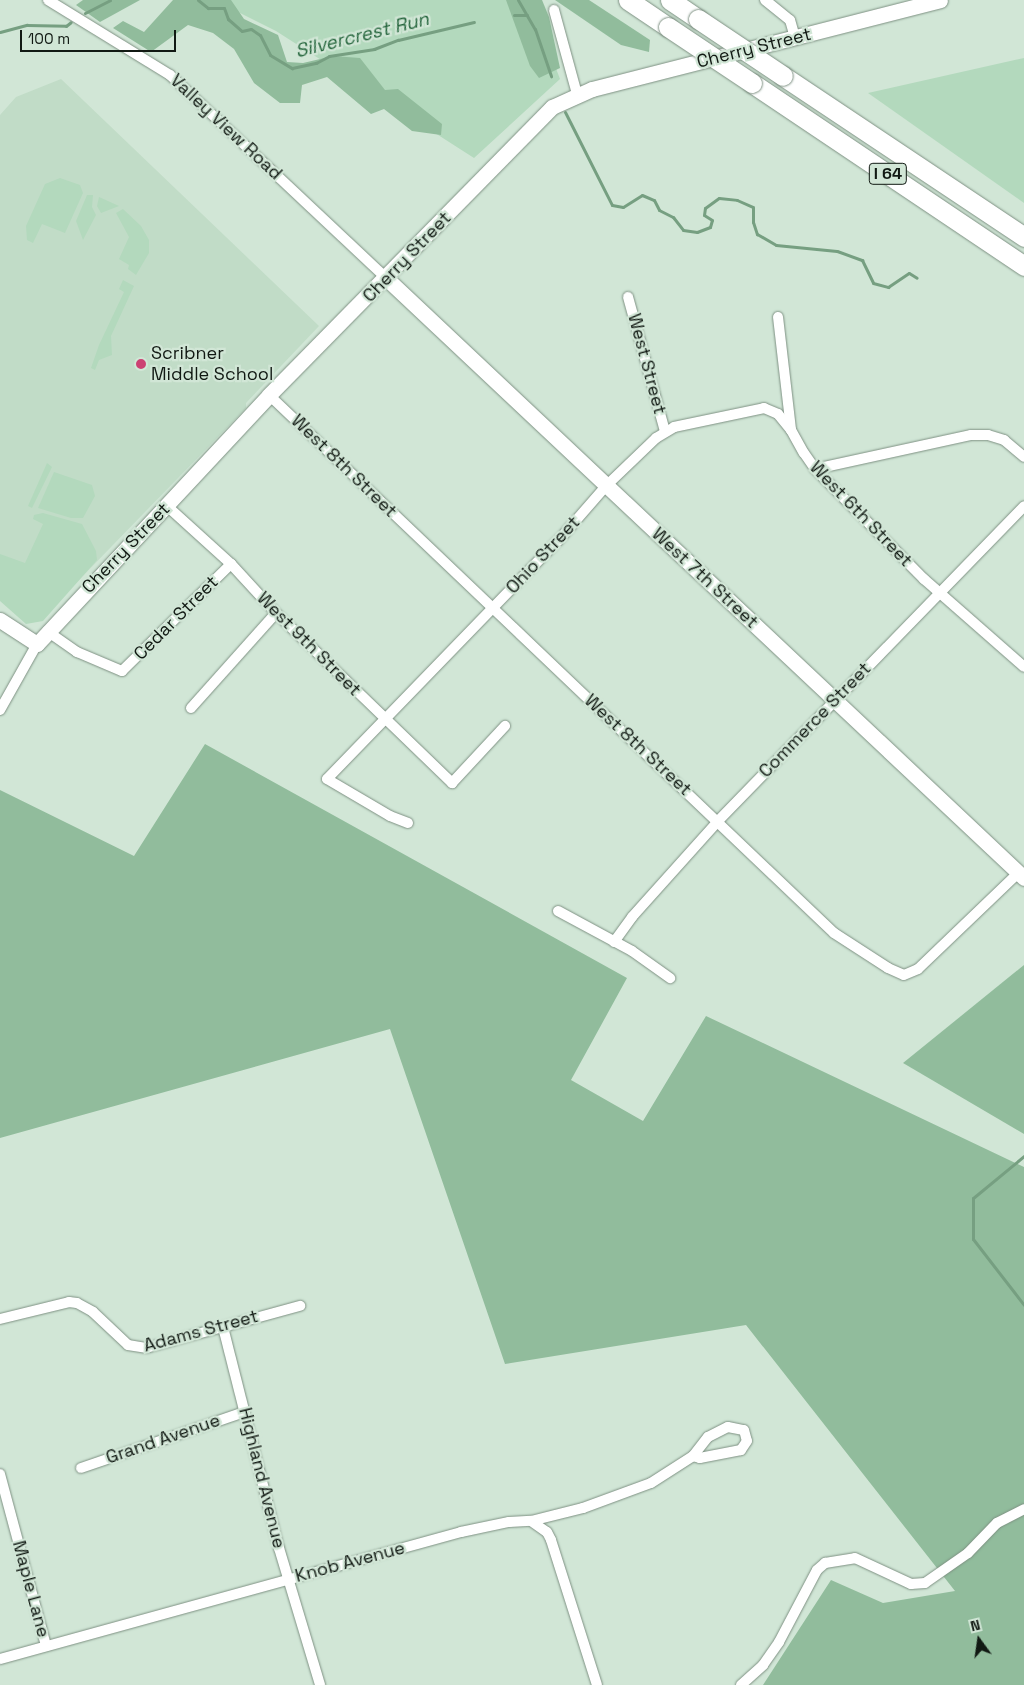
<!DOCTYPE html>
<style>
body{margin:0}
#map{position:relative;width:1024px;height:1685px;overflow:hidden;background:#d1e6d6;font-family:"Space Grotesk",sans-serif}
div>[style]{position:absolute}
.built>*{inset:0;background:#c1dcc7}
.green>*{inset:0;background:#b3d9bd}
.forest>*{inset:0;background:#91bc9c}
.stream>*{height:3px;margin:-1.5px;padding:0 1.5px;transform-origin:1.5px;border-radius:1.5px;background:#769f81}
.roads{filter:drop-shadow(0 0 1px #7e9183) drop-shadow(0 0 1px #7e9183)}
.street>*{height:10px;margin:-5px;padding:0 5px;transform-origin:5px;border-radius:5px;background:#fff}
.secondary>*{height:15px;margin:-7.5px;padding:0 7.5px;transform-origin:7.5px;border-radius:7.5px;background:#fff}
.highway>*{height:19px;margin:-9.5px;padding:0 9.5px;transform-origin:9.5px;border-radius:9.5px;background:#fff}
.bridges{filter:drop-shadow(0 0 1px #7e9183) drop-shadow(0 0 1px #7e9183)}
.highway-bridge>*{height:19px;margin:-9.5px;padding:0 9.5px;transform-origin:9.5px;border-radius:9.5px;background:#fff}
.dots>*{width:14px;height:14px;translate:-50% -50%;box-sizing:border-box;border:2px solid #d1e6d6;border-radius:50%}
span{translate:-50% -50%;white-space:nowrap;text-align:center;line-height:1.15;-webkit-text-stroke:4.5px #d1e6d6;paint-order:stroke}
.shield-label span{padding:1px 4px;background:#d1e6d6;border:1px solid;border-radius:4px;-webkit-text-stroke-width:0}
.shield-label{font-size:16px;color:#111913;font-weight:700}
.street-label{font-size:18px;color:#111913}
.poi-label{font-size:18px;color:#111913}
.left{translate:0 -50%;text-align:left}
.water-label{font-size:19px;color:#24653c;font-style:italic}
.north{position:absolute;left:954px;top:1615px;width:50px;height:50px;-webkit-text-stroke:4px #d1e6d6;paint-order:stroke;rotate:346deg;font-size:14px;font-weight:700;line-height:20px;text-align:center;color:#111913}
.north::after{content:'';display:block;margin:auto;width:18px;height:22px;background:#111913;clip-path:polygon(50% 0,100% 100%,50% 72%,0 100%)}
.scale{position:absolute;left:20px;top:30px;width:156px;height:22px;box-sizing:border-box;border:2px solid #111913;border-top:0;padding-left:6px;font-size:15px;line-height:18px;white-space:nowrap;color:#111913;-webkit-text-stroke:4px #d1e6d6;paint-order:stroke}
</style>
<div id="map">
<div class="built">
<i style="clip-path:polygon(61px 79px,319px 326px,246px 403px,246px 408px,44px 616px,0 599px,0 115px,16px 97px)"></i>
</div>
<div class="green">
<i style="clip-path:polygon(214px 0,530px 0,560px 79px,474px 158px,276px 31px)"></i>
<i style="clip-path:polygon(1024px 58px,1024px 203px,868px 93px)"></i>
<i style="clip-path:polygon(60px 178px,80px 185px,83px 193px,65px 233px,42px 224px,33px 243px,27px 240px,26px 226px,45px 184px)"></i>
<i style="clip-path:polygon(87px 195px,93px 195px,92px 207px,96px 215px,83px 240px,76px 221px)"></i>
<i style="clip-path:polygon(99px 197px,119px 206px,101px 213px,97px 206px)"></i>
<i style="clip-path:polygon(123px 209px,141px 226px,149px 240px,149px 253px,136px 275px,128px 269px,129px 265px,119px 259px,129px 237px,116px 213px)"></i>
<i style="clip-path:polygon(123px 280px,134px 286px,111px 336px,112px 355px,99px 360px,95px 370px,91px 368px,99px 345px,124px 292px,119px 289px)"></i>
<i style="clip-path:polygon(47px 463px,52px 467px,32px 508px,28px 506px)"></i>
<i style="clip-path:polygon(54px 472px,92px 485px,95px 496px,83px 518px,71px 518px,38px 508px)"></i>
<i style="clip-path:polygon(43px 513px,82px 524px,96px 551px,97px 560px,43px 621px,26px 624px,0 601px,0 554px,25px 563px,43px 524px,33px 519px,34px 515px)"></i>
</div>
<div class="forest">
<i style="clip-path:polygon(83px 0,140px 0,100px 22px,76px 5px)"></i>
<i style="clip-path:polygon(173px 0,231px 0,244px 19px,278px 35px,287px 62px,303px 63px,333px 56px,360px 58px,385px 90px,398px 89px,442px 124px,441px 135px,412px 131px,384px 109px,371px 114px,327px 77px,302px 85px,300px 103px,280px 103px,254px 83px,234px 49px,213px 33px,188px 25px,151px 52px,113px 28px,123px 21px,144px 32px)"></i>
<i style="clip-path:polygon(506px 0,542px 0,549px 17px,560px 68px,539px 78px,530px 66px)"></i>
<i style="clip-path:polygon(555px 0,589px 0,650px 40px,649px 52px,621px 45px)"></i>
<i style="clip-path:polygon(205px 744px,627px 978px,571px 1080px,643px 1121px,706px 1016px,1024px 1167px,1024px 1685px,763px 1685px,831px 1580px,883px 1603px,955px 1591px,746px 1325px,505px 1364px,390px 1029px,0 1138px,0 790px,134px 856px)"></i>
<i style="clip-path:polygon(1024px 965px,1024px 1134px,903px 1063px)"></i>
</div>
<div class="stream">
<i style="left:198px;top:0;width:13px;rotate:39deg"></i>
<i style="left:208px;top:8px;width:16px"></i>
<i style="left:224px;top:8px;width:12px;rotate:70deg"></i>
<i style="left:228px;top:19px;width:18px;rotate:41deg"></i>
<i style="left:242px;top:31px;width:9px;rotate:-13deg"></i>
<i style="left:251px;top:29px;width:11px;rotate:34deg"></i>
<i style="left:260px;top:35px;width:22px;rotate:63deg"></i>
<i style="left:270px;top:55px;width:26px;rotate:31deg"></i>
<i style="left:292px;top:68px;width:25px;rotate:-12deg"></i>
<i style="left:316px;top:63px;width:15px;rotate:-28deg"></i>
<i style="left:329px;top:56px;width:46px;rotate:-8.8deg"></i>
<i style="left:374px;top:49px;width:26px;rotate:-21deg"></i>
<i style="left:398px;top:40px;width:78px;rotate:-13.3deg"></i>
<i style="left:518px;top:0;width:34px;rotate:60deg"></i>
<i style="left:535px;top:29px;width:50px;rotate:71.2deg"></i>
<i style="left:85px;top:13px;width:28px;rotate:-27deg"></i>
<i style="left:514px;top:15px;width:13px"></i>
<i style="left:0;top:32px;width:28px;rotate:-15deg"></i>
<i style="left:27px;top:25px;width:39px;rotate:1deg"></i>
<i style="left:66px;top:26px;width:6px;rotate:-39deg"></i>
<i style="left:565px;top:112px;width:104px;rotate:63.2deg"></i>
<i style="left:612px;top:205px;width:11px;rotate:10deg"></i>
<i style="left:623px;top:207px;width:22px;rotate:-32deg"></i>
<i style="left:642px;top:195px;width:13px;rotate:23deg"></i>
<i style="left:654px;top:200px;width:11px;rotate:63deg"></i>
<i style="left:659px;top:210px;width:16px;rotate:27deg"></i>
<i style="left:673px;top:217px;width:16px;rotate:52deg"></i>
<i style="left:683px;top:230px;width:14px;rotate:8deg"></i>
<i style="left:697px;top:232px;width:14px;rotate:-21deg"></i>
<i style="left:710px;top:227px;width:7px;rotate:-74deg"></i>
<i style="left:712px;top:220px;width:9px;rotate:-148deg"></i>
<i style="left:704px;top:215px;width:7px;rotate:-82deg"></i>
<i style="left:705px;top:208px;width:17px;rotate:-36deg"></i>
<i style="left:719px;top:198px;width:18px;rotate:6deg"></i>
<i style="left:737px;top:200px;width:17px;rotate:24deg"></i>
<i style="left:753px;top:207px;width:15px;rotate:90deg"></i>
<i style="left:753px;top:222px;width:13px;rotate:72deg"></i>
<i style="left:757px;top:234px;width:22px;rotate:30deg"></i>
<i style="left:776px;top:245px;width:61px;rotate:5.6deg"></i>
<i style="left:837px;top:251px;width:27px;rotate:20deg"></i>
<i style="left:862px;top:260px;width:25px;rotate:64deg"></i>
<i style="left:873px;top:283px;width:16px;rotate:15deg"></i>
<i style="left:888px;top:287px;width:25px;rotate:-34deg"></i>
<i style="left:909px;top:273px;width:9px;rotate:32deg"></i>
<i style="left:1024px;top:1156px;width:66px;rotate:140.5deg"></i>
<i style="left:973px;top:1198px;width:41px;rotate:90deg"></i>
<i style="left:973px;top:1239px;width:83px;rotate:52.3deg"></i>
</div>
<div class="roads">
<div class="street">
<i style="left:48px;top:0;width:143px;rotate:31.6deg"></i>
<i style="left:170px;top:75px;width:296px;rotate:43.2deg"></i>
<i style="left:765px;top:0;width:32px;rotate:39deg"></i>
<i style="left:790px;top:20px;width:18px;rotate:74deg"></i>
<i style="left:554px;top:10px;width:87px;rotate:74.7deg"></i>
<i style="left:628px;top:297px;width:139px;rotate:74.6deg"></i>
<i style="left:778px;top:317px;width:114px;rotate:83.4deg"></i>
<i style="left:791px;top:430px;width:26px;rotate:61deg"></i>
<i style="left:804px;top:453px;width:19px;rotate:55deg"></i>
<i style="left:815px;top:469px;width:155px;rotate:45.3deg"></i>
<i style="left:924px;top:579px;width:133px;rotate:41.3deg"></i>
<i style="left:269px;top:395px;width:780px;rotate:43.6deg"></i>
<i style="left:834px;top:933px;width:64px;rotate:32.9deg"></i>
<i style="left:888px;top:968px;width:17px;rotate:24deg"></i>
<i style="left:904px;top:975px;width:15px;rotate:-23deg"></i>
<i style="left:918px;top:969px;width:139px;rotate:-43.8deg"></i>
<i style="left:815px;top:469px;width:160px;rotate:-12.3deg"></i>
<i style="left:971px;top:435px;width:17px"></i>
<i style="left:988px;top:435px;width:17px;rotate:17deg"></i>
<i style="left:1004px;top:440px;width:26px;rotate:40deg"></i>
<i style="left:167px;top:506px;width:86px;rotate:42.2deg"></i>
<i style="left:231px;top:564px;width:67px;rotate:47.4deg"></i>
<i style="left:276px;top:613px;width:245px;rotate:44deg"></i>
<i style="left:452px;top:783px;width:78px;rotate:-47.1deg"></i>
<i style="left:47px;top:631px;width:37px;rotate:35deg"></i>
<i style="left:77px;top:652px;width:49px;rotate:22.9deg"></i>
<i style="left:122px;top:671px;width:153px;rotate:-44.5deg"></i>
<i style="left:191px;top:708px;width:127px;rotate:-48.2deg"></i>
<i style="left:0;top:710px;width:76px;rotate:-60.7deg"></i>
<i style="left:408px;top:823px;width:19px;rotate:-159deg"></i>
<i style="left:390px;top:816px;width:73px;rotate:-149.6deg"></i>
<i style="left:327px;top:779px;width:332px;rotate:-45.9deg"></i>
<i style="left:558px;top:541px;width:73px;rotate:-48.9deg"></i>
<i style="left:606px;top:486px;width:69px;rotate:-43.8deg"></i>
<i style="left:656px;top:438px;width:21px;rotate:-31deg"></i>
<i style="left:674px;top:427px;width:92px;rotate:-11.9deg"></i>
<i style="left:764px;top:408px;width:15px;rotate:23deg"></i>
<i style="left:778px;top:414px;width:21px;rotate:51deg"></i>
<i style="left:558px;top:911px;width:84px;rotate:28.4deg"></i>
<i style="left:632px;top:951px;width:47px;rotate:35.4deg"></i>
<i style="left:614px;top:942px;width:31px;rotate:-54deg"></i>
<i style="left:632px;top:917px;width:129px;rotate:-48.1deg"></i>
<i style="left:718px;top:821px;width:439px;rotate:-45.8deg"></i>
<i style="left:0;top:1319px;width:71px;rotate:-13.8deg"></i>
<i style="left:69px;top:1302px;width:8px;rotate:7deg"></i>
<i style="left:77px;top:1303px;width:18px;rotate:29deg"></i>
<i style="left:93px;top:1312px;width:48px;rotate:43.3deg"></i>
<i style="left:128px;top:1345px;width:18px;rotate:9deg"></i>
<i style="left:146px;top:1348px;width:160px;rotate:-15.3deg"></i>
<i style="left:223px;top:1327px;width:228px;rotate:75.8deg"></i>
<i style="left:279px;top:1548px;width:143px;rotate:73.3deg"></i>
<i style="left:81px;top:1468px;width:173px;rotate:-18.9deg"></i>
<i style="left:0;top:1474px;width:178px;rotate:75deg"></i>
<i style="left:531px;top:1521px;width:19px;rotate:35deg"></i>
<i style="left:547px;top:1532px;width:9px;rotate:63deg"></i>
<i style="left:551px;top:1540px;width:152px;rotate:72.4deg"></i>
<i style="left:0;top:1659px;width:478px;rotate:-15.4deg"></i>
<i style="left:461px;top:1532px;width:49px;rotate:-11.8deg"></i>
<i style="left:509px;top:1522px;width:22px;rotate:-3deg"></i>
<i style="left:531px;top:1521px;width:54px;rotate:-14deg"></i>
<i style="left:583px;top:1508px;width:72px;rotate:-20.2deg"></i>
<i style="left:651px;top:1483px;width:50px;rotate:-32.7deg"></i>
<i style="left:693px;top:1456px;width:24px;rotate:-52deg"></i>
<i style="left:708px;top:1437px;width:22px;rotate:-27deg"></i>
<i style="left:728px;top:1427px;width:16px;rotate:11deg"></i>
<i style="left:744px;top:1430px;width:11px;rotate:75deg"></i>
<i style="left:747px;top:1441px;width:11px;rotate:124deg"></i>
<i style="left:741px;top:1450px;width:42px;rotate:169deg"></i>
<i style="left:700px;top:1458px;width:7px;rotate:-164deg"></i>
<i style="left:741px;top:1685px;width:30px;rotate:-42deg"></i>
<i style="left:763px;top:1665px;width:28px;rotate:-55deg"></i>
<i style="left:779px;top:1642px;width:81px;rotate:-62.2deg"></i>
<i style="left:817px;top:1570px;width:11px;rotate:-41deg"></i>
<i style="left:825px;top:1563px;width:30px;rotate:-9deg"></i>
<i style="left:855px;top:1558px;width:62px;rotate:24.9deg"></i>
<i style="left:911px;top:1584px;width:14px;rotate:-4deg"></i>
<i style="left:925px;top:1583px;width:52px;rotate:-34.9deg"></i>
<i style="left:968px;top:1553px;width:42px;rotate:-46deg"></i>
<i style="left:997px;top:1523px;width:30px;rotate:-27deg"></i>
</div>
<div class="secondary">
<i style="left:386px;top:278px;width:876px;rotate:43.24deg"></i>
<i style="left:0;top:620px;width:44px;rotate:33deg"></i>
<i style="left:37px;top:644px;width:340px;rotate:-47deg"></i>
<i style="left:269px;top:395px;width:404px;rotate:-45.5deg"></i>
<i style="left:552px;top:107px;width:44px;rotate:-24.2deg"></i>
<i style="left:592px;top:89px;width:359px;rotate:-14.3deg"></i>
</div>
<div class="highway">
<i style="left:628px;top:0;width:48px;rotate:34deg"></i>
<i style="left:670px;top:0;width:34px;rotate:34deg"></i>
<i style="left:783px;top:76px;width:290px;rotate:33.7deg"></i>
<i style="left:752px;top:83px;width:328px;rotate:33.9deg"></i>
</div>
</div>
<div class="bridges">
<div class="highway-bridge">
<i style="left:698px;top:19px;width:102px;rotate:33.8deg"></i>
<i style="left:668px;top:27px;width:101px;rotate:33.7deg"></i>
</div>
</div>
<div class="dots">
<i style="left:141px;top:364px;background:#cc4072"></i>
</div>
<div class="shield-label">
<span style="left:888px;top:174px">I 64</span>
</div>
<div class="street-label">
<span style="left:754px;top:48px;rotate:-14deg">Cherry Street</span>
<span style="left:226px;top:127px;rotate:43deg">Valley View Road</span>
<span style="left:407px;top:257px;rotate:-46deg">Cherry Street</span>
<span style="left:647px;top:364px;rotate:75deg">West Street</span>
<span style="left:344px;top:466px;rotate:44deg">West 8th Street</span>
<span style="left:861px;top:514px;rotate:46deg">West 6th Street</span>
<span style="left:126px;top:548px;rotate:-46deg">Cherry Street</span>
<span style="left:543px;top:555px;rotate:-47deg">Ohio Street</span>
<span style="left:705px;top:578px;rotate:43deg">West 7th Street</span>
<span style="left:176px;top:618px;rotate:-45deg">Cedar Street</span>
<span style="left:309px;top:644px;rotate:45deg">West 9th Street</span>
<span style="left:815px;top:720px;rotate:-46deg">Commerce Street</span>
<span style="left:638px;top:745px;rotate:43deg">West 8th Street</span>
<span style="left:201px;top:1331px;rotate:-15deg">Adams Street</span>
<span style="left:163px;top:1439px;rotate:-19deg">Grand Avenue</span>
<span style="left:262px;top:1478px;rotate:76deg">Highland Avenue</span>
<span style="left:350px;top:1562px;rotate:-15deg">Knob Avenue</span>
<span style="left:31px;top:1589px;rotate:75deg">Maple Lane</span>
</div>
<div class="poi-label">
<span class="left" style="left:151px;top:364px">Scribner<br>Middle School</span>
</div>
<div class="water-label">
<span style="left:362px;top:35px;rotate:-14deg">Silvercrest Run</span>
</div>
<div class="north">N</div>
<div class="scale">100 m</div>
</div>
